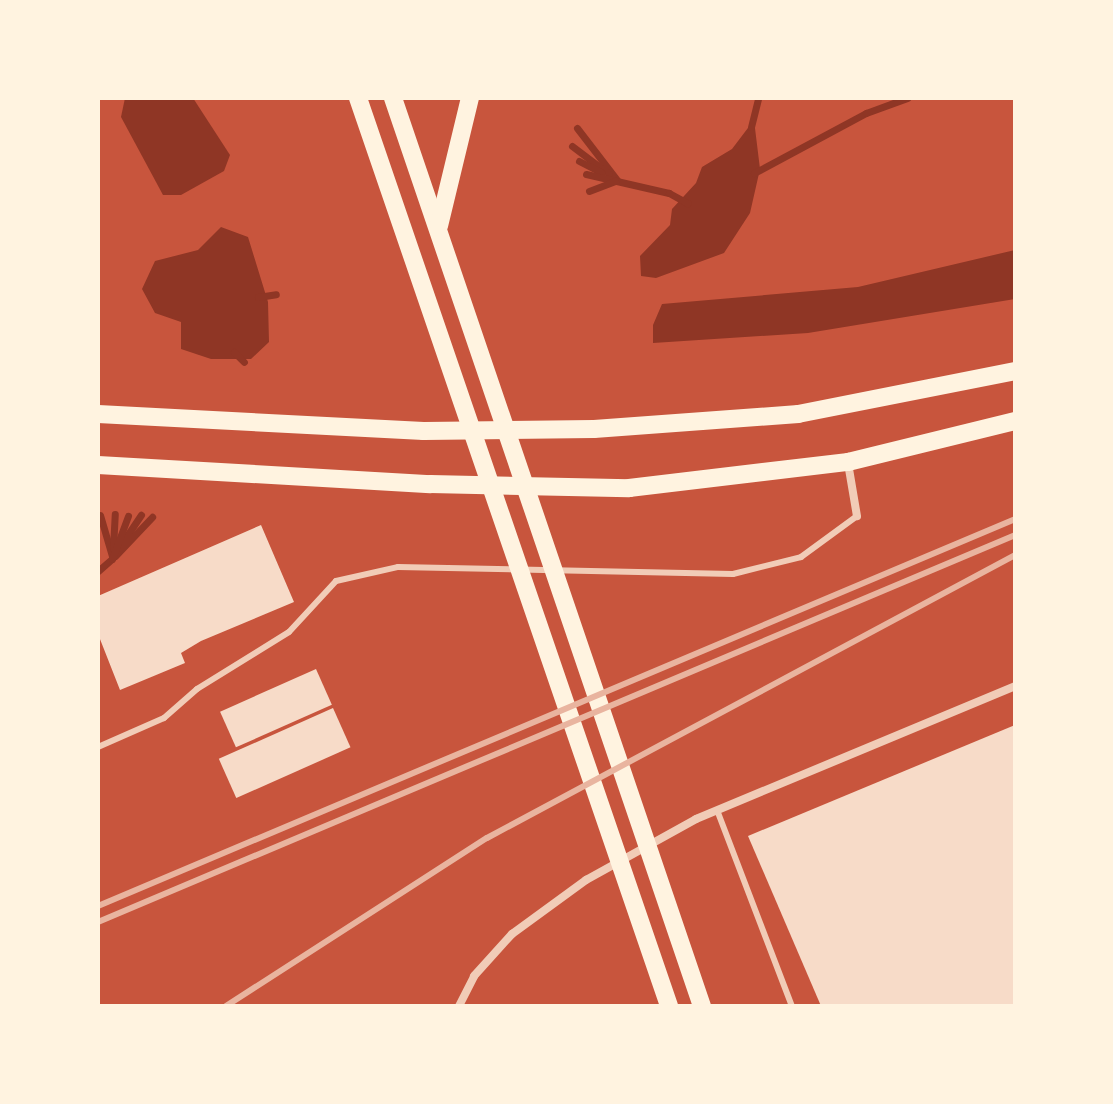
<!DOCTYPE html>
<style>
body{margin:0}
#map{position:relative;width:1113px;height:1104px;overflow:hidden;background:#c8553d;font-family:"Noto Sans",sans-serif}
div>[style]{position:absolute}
.water>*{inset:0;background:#8f3625}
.stream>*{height:7px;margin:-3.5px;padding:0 3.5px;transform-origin:3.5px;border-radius:3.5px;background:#8f3625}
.building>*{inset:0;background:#f7dbc8;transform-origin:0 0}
.service>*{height:6px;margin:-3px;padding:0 3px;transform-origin:3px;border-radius:3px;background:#f1ccb7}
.minor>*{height:8px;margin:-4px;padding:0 4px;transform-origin:4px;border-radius:4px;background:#f1ccb7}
.primary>*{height:18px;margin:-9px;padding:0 9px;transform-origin:9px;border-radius:9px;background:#fff3e0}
.rail>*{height:6px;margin:-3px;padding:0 3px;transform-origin:3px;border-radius:3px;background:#e9b49f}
span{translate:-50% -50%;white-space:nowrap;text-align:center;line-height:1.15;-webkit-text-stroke:6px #fff3e0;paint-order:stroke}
.frame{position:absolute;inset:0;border:100px solid #fff3e0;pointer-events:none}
</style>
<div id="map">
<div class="water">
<i style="clip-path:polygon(125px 98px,193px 98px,230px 155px,224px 171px,181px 195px,163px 195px,121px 117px)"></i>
<i style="clip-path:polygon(754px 120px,760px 169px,750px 213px,724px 253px,656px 278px,641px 276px,640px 256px,670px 225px,672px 209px,696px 183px,702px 167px,732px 149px)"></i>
<i style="clip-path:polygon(221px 227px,248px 237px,268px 302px,269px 342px,251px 359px,211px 359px,181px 349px,181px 322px,155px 313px,142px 289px,155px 261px,198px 250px)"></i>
<i style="clip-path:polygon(1015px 250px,1015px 299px,808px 333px,653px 343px,653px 325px,662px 304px,858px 287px)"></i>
</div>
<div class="stream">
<i style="left:751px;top:127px;width:30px;rotate:-76deg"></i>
<i style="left:577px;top:128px;width:66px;rotate:52.4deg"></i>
<i style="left:572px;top:146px;width:46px;rotate:37.1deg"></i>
<i style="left:579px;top:161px;width:25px;rotate:27deg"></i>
<i style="left:754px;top:173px;width:127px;rotate:-28.2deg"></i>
<i style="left:866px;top:113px;width:44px;rotate:-20.1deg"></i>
<i style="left:586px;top:174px;width:85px;rotate:12.9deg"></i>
<i style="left:669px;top:193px;width:21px;rotate:29deg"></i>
<i style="left:589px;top:191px;width:28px;rotate:-21deg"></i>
<i style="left:258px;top:297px;width:18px;rotate:-9deg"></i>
<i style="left:234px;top:352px;width:14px;rotate:45deg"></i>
<i style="left:100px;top:515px;width:43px;rotate:73.7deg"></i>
<i style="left:122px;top:543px;width:34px;rotate:-56deg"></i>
<i style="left:113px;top:548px;width:34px;rotate:-87deg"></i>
<i style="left:115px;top:556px;width:54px;rotate:-46.5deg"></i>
<i style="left:98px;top:571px;width:18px;rotate:-41deg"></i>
<i style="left:112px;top:559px;width:46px;rotate:-69.6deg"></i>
</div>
<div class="building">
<i style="clip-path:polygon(261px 525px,294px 602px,201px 641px,181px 653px,185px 663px,120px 690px,98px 634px,98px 596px)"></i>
<i style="left:316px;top:669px;width:39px;height:105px;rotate:66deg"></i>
<i style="left:333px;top:708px;width:43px;height:125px;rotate:66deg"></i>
<i style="clip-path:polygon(1015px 725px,1015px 1006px,821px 1006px,748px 836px)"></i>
</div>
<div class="service">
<i style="left:98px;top:747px;width:72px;rotate:-23.7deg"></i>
<i style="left:164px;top:718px;width:44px;rotate:-41.3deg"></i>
<i style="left:197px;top:689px;width:108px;rotate:-31.8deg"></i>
<i style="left:289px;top:632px;width:69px;rotate:-47.3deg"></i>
<i style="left:336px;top:581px;width:64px;rotate:-12.7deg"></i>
<i style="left:398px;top:567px;width:335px;rotate:1.2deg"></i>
<i style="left:733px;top:574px;width:70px;rotate:-14deg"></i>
<i style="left:801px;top:557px;width:69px;rotate:-36.2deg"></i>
<i style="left:717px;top:810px;width:210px;rotate:69.1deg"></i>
</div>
<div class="minor">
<i style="left:848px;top:463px;width:54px;rotate:80.4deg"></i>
<i style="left:459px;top:1006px;width:34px;rotate:-63deg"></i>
<i style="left:474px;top:976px;width:57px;rotate:-47.9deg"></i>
<i style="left:512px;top:934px;width:92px;rotate:-36.1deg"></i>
<i style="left:586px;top:880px;width:126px;rotate:-29deg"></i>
<i style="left:696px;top:819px;width:346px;rotate:-22.6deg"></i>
</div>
<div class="primary">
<i style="left:358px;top:98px;width:960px;rotate:71.09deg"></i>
<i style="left:393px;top:98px;width:959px;rotate:71.21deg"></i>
<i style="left:439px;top:226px;width:132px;rotate:-76.4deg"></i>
<i style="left:98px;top:414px;width:326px;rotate:3deg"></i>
<i style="left:424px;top:431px;width:170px;rotate:-0.7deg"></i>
<i style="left:594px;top:429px;width:205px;rotate:-4.2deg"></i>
<i style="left:798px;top:414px;width:221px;rotate:-11.2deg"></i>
<i style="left:98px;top:465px;width:333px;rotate:3.3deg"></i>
<i style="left:430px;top:484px;width:199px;rotate:1.2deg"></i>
<i style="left:629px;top:488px;width:221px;rotate:-6.8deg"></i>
<i style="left:848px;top:462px;width:172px;rotate:-13.8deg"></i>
</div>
<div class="rail">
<i style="left:98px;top:906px;width:995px;rotate:-22.88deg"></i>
<i style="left:98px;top:922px;width:995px;rotate:-22.88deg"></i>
<i style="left:226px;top:1006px;width:310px;rotate:-32.8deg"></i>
<i style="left:487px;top:838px;width:599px;rotate:-28.19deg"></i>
</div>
<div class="frame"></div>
</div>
